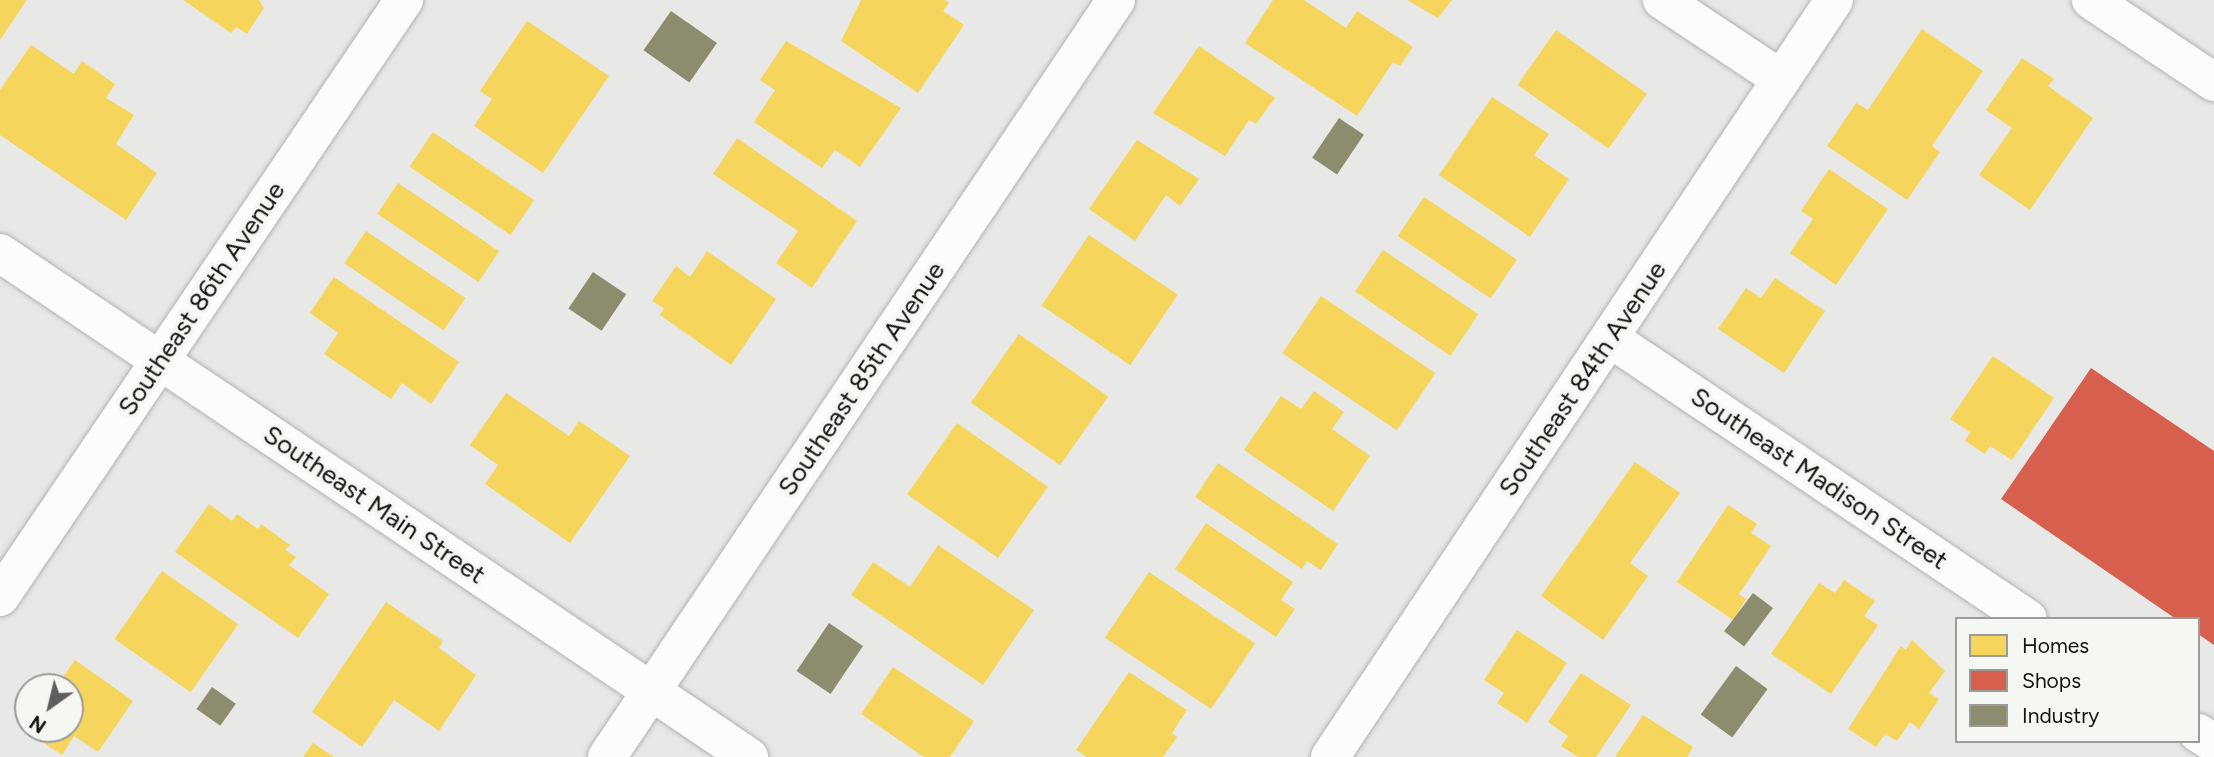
<!DOCTYPE html>
<style>
body{margin:0}
#map{position:relative;width:2214px;height:757px;overflow:hidden;background:#e8e8e7;font-family:Figtree,sans-serif}
div>[style]{position:absolute}
.homes>*{inset:0;background:#f6d55c;transform-origin:0 0}
.shops>*{inset:0;background:#d6604d}
.industry>*{inset:0;background:#8c8c6e;transform-origin:0 0}
.roads{filter:drop-shadow(0 0 2px #b3b3b2) drop-shadow(0 0 2px #b3b3b2)}
.street>*{height:38px;margin:-19px;padding:0 19px;transform-origin:19px;border-radius:19px;background:#fcfcfb}
span{translate:-50% -50%;white-space:nowrap;text-align:center;line-height:1.15;-webkit-text-stroke:7px #f5f7f3;paint-order:stroke}
.street-label{font-size:26px;color:#131412}
.legend{position:absolute;left:1955px;top:617px;width:245px;height:126px;box-sizing:border-box;background:#f5f7f3;border:2px solid #9b9c99;margin:0;padding:9px 12px;list-style:none;font-size:21px;color:#131412}
.legend li{display:flex;align-items:center;gap:14px;height:35px}
.legend b{width:35px;border:2px solid #9b9c99}
.north{position:absolute;left:14px;top:673px;width:70px;height:70px;box-sizing:border-box;background:#f5f7f3;border:2px solid #9b9c99;border-radius:50%;rotate:214deg;font-size:19px;font-weight:700;line-height:28px;text-align:center;color:#131412}
.north::after{content:'';display:block;margin:auto;width:24px;height:32px;background:#5e5e5d;clip-path:polygon(50% 0,100% 100%,50% 72%,0 100%)}
</style>
<div id="map">
<div class="homes">
<i style="clip-path:polygon(0 0,27px 0,0 40px)"></i>
<i style="clip-path:polygon(183px 0,259px 0,264px 8px,247px 34px,236px 27px,231px 33px)"></i>
<i style="clip-path:polygon(861px 0,945px 0,949px 3px,943px 11px,964px 25px,918px 93px,841px 41px)"></i>
<i style="clip-path:polygon(1273px 0,1304px 0,1346px 28px,1357px 11px,1413px 47px,1400px 66px,1393px 62px,1357px 116px,1245px 43px)"></i>
<i style="clip-path:polygon(1407px 0,1452px 0,1438px 18px)"></i>
<i style="clip-path:polygon(527px 21px,609px 76px,543px 173px,474px 126px,492px 99px,480px 91px)"></i>
<i style="clip-path:polygon(1922px 29px,1983px 71px,1932px 146px,1940px 152px,1907px 200px,1827px 146px,1856px 103px,1868px 110px)"></i>
<i style="left:1556px;top:30px;width:111px;height:67px;rotate:35deg"></i>
<i style="clip-path:polygon(786px 41px,901px 108px,860px 167px,835px 150px,822px 168px,754px 122px,775px 90px,760px 80px)"></i>
<i style="clip-path:polygon(31px 45px,74px 74px,82px 61px,115px 84px,106px 98px,134px 115px,116px 144px,157px 173px,126px 220px,0 135px,0 90px)"></i>
<i style="clip-path:polygon(1199px 46px,1275px 98px,1256px 124px,1249px 120px,1225px 156px,1153px 113px)"></i>
<i style="clip-path:polygon(2022px 58px,2054px 79px,2048px 86px,2093px 118px,2030px 210px,1979px 175px,2012px 128px,1986px 110px)"></i>
<i style="clip-path:polygon(1492px 97px,1549px 134px,1534px 155px,1569px 179px,1530px 237px,1439px 175px)"></i>
<i style="left:433px;top:132px;width:122px;height:42px;rotate:34deg"></i>
<i style="clip-path:polygon(737px 138px,857px 221px,812px 288px,776px 263px,798px 231px,713px 174px)"></i>
<i style="clip-path:polygon(1137px 140px,1199px 179px,1180px 206px,1166px 195px,1135px 241px,1089px 209px)"></i>
<i style="clip-path:polygon(1829px 169px,1888px 209px,1836px 285px,1790px 253px,1813px 219px,1801px 211px)"></i>
<i style="left:398px;top:183px;width:122px;height:37px;rotate:34deg"></i>
<i style="left:1424px;top:197px;width:112px;height:47px;rotate:34deg"></i>
<i style="left:366px;top:231px;width:120px;height:39px;rotate:34deg"></i>
<i style="left:1089px;top:235px;width:107px;height:85px;rotate:34deg"></i>
<i style="left:1383px;top:250px;width:115px;height:50px;rotate:34deg"></i>
<i style="clip-path:polygon(707px 251px,776px 299px,731px 365px,660px 315px,664px 308px,652px 301px,676px 266px,690px 277px)"></i>
<i style="clip-path:polygon(334px 277px,459px 362px,431px 404px,402px 383px,391px 399px,324px 354px,338px 333px,310px 313px)"></i>
<i style="clip-path:polygon(1775px 278px,1825px 311px,1784px 373px,1718px 329px,1746px 288px,1761px 298px)"></i>
<i style="left:1321px;top:296px;width:138px;height:69px;rotate:34deg"></i>
<i style="left:1019px;top:334px;width:109px;height:84px;rotate:35deg"></i>
<i style="clip-path:polygon(1993px 356px,2054px 398px,2012px 460px,1990px 446px,1985px 454px,1965px 441px,1970px 432px,1950px 419px)"></i>
<i style="clip-path:polygon(1314px 391px,1344px 412px,1332px 429px,1370px 456px,1333px 511px,1244px 450px,1281px 396px,1301px 409px)"></i>
<i style="clip-path:polygon(506px 393px,569px 436px,579px 421px,630px 456px,570px 543px,485px 484px,498px 465px,470px 445px)"></i>
<i style="left:957px;top:423px;width:111px;height:87px;rotate:35deg"></i>
<i style="clip-path:polygon(1635px 462px,1680px 493px,1630px 563px,1648px 576px,1603px 640px,1541px 596px)"></i>
<i style="clip-path:polygon(1218px 463px,1338px 544px,1321px 570px,1307px 561px,1302px 569px,1195px 497px)"></i>
<i style="clip-path:polygon(209px 504px,232px 521px,237px 514px,258px 529px,261px 524px,290px 545px,285px 550px,296px 557px,289px 565px,329px 594px,298px 638px,175px 552px)"></i>
<i style="clip-path:polygon(1728px 505px,1757px 524px,1751px 533px,1771px 546px,1739px 594px,1746px 599px,1733px 620px,1677px 582px)"></i>
<i style="clip-path:polygon(1206px 523px,1293px 582px,1281px 600px,1295px 609px,1276px 637px,1175px 569px)"></i>
<i style="clip-path:polygon(938px 545px,1034px 610px,983px 685px,851px 595px,873px 562px,910px 587px)"></i>
<i style="left:162px;top:571px;width:93px;height:83px;rotate:35deg"></i>
<i style="left:1149px;top:572px;width:128px;height:79px;rotate:34deg"></i>
<i style="clip-path:polygon(1844px 580px,1875px 601px,1864px 616px,1878px 625px,1831px 694px,1771px 654px,1819px 583px,1835px 593px)"></i>
<i style="clip-path:polygon(386px 602px,443px 641px,439px 648px,476px 675px,439px 731px,394px 700px,362px 747px,312px 712px)"></i>
<i style="clip-path:polygon(1517px 630px,1567px 663px,1527px 723px,1497px 703px,1504px 693px,1484px 680px)"></i>
<i style="clip-path:polygon(1912px 640px,1945px 671px,1929px 693px,1939px 699px,1919px 729px,1910px 722px,1897px 741px,1885px 734px,1876px 747px,1848px 729px,1901px 646px,1906px 650px)"></i>
<i style="clip-path:polygon(75px 660px,133px 701px,98px 752px,74px 736px,62px 755px,19px 726px,28px 712px,28px 729px,70px 729px,70px 687px,56px 687px)"></i>
<i style="clip-path:polygon(893px 667px,974px 721px,950px 757px,924px 757px,861px 714px)"></i>
<i style="clip-path:polygon(1129px 672px,1187px 710px,1172px 733px,1177px 737px,1163px 757px,1087px 757px,1076px 750px)"></i>
<i style="clip-path:polygon(1581px 673px,1631px 705px,1596px 757px,1578px 757px,1561px 746px,1568px 736px,1548px 722px)"></i>
<i style="clip-path:polygon(1643px 715px,1693px 747px,1687px 757px,1615px 757px)"></i>
<i style="clip-path:polygon(313px 743px,334px 757px,303px 757px)"></i>
</div>
<div class="shops">
<i style="clip-path:polygon(2091px 368px,2214px 451px,2214px 645px,2198px 634px,2198px 619px,2176px 619px,2001px 499px)"></i>
</div>
<div class="industry">
<i style="left:671px;top:11px;width:56px;height:48px;rotate:35deg"></i>
<i style="left:1339px;top:118px;width:30px;height:48px;rotate:34deg"></i>
<i style="left:593px;top:272px;width:40px;height:44px;rotate:34deg"></i>
<i style="left:1753px;top:593px;width:25px;height:48px;rotate:37deg"></i>
<i style="left:829px;top:623px;width:41px;height:58px;rotate:34deg"></i>
<i style="left:1736px;top:666px;width:39px;height:60px;rotate:36deg"></i>
<i style="left:212px;top:687px;width:29px;height:27px;rotate:35deg"></i>
</div>
<div class="roads">
<div class="street">
<i style="left:1662px;top:0;width:143px;rotate:33.6deg"></i>
<i style="left:2091px;top:0;width:148px;rotate:33.7deg"></i>
<i style="left:0;top:253px;width:903px;rotate:33.94deg"></i>
<i style="left:1611px;top:339px;width:502px;rotate:33.88deg"></i>
<i style="left:0;top:597px;width:721px;rotate:-55.91deg"></i>
<i style="left:2198px;top:733px;width:19px;rotate:32deg"></i>
<i style="left:607px;top:757px;width:912px;rotate:-56.08deg"></i>
<i style="left:1330px;top:757px;width:909px;rotate:-56.34deg"></i>
</div>
</div>
<div class="street-label">
<span style="left:202px;top:299px;rotate:-56deg">Southeast 86th Avenue</span>
<span style="left:862px;top:379px;rotate:-56deg">Southeast 85th Avenue</span>
<span style="left:1583px;top:379px;rotate:-56deg">Southeast 84th Avenue</span>
<span style="left:1819px;top:479px;rotate:34deg">Southeast Madison Street</span>
<span style="left:374px;top:505px;rotate:34deg">Southeast Main Street</span>
</div>
<ul class="legend">
<li><b style="height:19px;background:#f6d55c"></b>Homes</li>
<li><b style="height:19px;background:#d6604d"></b>Shops</li>
<li><b style="height:19px;background:#8c8c6e"></b>Industry</li>
</ul>
<div class="north">N</div>
</div>
